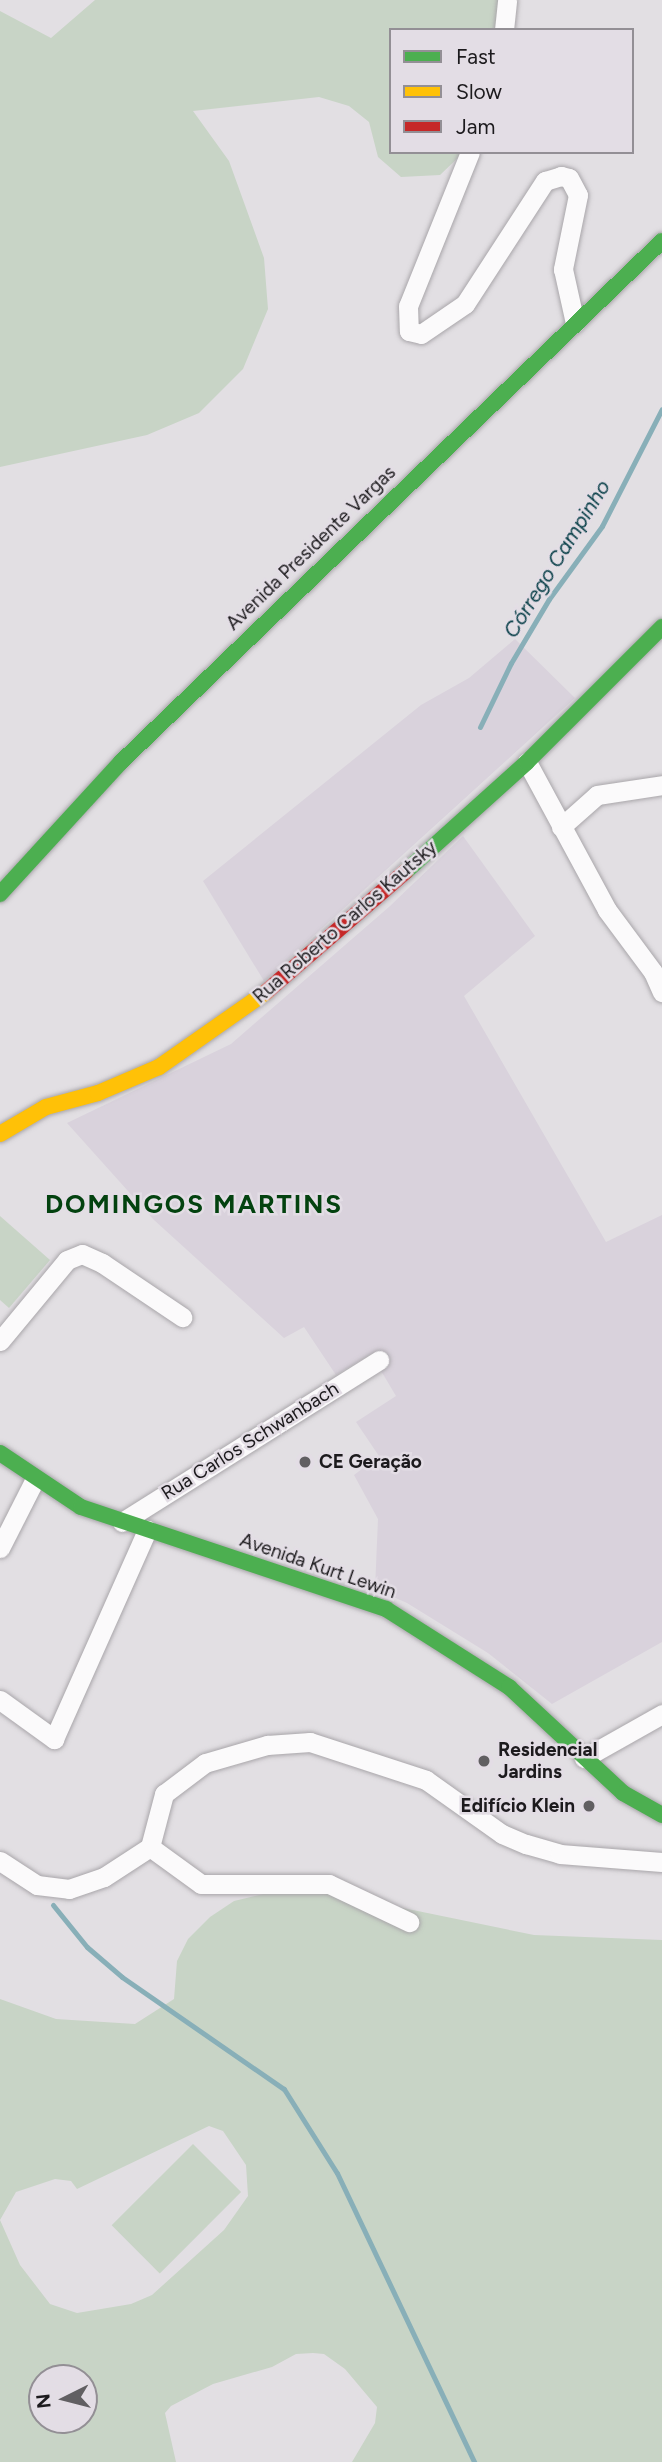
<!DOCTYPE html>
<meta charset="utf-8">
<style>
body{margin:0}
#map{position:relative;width:662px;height:2462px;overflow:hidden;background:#e2dfe3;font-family:Figtree,sans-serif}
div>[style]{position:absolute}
.built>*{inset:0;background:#d9d2dc}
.green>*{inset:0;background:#c8d4c6;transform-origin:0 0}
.stream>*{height:5px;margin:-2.5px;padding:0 2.5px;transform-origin:2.5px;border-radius:2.5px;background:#88afb8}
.roads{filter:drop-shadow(0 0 2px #a9a6aa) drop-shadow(0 0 2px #a9a6aa)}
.street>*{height:19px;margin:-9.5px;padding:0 9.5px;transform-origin:9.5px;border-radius:9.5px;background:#fbfafb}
.fast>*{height:16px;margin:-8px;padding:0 8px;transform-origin:8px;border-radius:8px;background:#4caf50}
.slow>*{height:16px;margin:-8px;padding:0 8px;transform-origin:8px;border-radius:8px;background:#ffc107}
.jam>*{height:16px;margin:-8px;padding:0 8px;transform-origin:8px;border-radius:8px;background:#c62828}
.dots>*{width:19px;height:19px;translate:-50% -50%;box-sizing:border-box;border:4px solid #e3dde5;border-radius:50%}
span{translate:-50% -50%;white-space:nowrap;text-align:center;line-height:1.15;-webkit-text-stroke:5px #e3dde5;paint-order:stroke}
.street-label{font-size:19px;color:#1c1a1d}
.poi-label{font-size:19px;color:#1c1a1d;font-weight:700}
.left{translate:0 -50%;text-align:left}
.right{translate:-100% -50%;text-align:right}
.water-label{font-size:21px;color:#083f48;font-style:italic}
.district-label{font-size:26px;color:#03420f;font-weight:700;letter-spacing:2px}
.legend{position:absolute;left:389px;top:28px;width:245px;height:126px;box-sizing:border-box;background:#e3dde5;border:2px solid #938f95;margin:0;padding:9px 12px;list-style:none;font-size:21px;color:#1c1a1d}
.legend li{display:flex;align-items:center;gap:14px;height:35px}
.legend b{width:35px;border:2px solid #938f95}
.north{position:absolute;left:28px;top:2364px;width:70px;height:70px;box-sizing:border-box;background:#e3dde5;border:2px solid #938f95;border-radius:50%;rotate:264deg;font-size:19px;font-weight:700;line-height:28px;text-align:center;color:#1c1a1d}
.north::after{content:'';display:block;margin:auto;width:24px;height:32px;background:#615f62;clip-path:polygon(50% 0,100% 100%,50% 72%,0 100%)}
</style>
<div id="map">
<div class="built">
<i style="clip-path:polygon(515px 639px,575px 698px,264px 981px,203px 881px,421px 705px,469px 678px)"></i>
<i style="clip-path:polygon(463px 836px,535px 936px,464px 996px,606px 1242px,662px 1215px,662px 1642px,552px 1704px,488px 1653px,407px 1603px,375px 1589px,378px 1519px,354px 1475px,379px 1456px,356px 1422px,396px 1396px,371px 1354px,336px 1375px,304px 1327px,284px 1338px,154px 1220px,67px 1123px,231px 1044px,390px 906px)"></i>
</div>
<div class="green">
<i style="clip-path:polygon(95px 0,513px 0,509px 30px,391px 30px,391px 152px,464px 152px,440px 175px,401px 177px,378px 157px,369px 122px,349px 106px,319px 97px,193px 111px,229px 161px,264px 258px,268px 309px,243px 369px,199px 413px,147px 435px,0 467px,0 11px,51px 38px)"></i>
<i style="clip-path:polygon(0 1216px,50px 1260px,9px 1308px,0 1300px)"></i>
<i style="clip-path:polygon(evenodd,296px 1886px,534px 1935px,662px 1940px,662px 2462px,352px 2462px,375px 2423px,377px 2407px,345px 2369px,324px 2354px,313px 2353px,296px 2354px,272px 2367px,213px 2384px,171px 2406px,165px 2413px,176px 2462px,0 2462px,0 1999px,56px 2019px,135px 2024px,174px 1999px,177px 1961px,188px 1939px,210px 1917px,234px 1901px,296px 1886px,209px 2126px,223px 2131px,246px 2165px,248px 2196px,224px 2230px,152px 2295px,131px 2304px,77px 2313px,50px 2304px,20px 2265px,0 2220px,16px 2192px,55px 2179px,71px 2181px,77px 2189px,209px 2126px,296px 1886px,42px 2378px,84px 2378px,84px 2420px,42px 2420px,42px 2378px)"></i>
<i style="left:193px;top:2144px;width:68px;height:115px;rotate:45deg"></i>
</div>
<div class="stream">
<i style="left:480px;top:727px;width:71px;rotate:-64.2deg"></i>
<i style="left:511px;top:663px;width:74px;rotate:-59.3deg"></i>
<i style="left:549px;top:599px;width:90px;rotate:-54deg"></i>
<i style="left:602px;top:526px;width:131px;rotate:-62.9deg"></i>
<i style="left:53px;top:1905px;width:54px;rotate:51deg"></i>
<i style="left:87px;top:1947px;width:46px;rotate:40.6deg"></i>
<i style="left:122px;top:1977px;width:197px;rotate:34.7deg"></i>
<i style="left:284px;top:2089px;width:99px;rotate:57.8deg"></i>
<i style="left:337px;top:2173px;width:320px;rotate:64.6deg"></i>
</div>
<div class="roads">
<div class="street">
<i style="left:504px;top:30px;width:30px;rotate:-84deg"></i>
<i style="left:470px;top:152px;width:166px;rotate:111.9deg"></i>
<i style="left:408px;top:306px;width:25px;rotate:88deg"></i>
<i style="left:409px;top:331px;width:12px;rotate:14deg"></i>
<i style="left:421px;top:334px;width:53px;rotate:-34.3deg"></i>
<i style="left:465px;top:304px;width:147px;rotate:-57deg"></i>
<i style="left:545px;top:181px;width:17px;rotate:-17deg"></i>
<i style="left:561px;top:176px;width:8px;rotate:14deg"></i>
<i style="left:569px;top:178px;width:19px;rotate:62deg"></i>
<i style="left:578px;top:195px;width:76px;rotate:101.5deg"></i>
<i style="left:563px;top:269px;width:55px;rotate:77.5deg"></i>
<i style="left:527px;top:762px;width:168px;rotate:61.6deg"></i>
<i style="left:607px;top:910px;width:77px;rotate:53.4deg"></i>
<i style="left:653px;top:972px;width:22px;rotate:66deg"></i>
<i style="left:561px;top:827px;width:48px;rotate:-41.6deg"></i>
<i style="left:597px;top:795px;width:66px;rotate:-8.7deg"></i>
<i style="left:0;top:1341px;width:105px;rotate:-50.4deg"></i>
<i style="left:67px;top:1260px;width:16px;rotate:-22deg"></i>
<i style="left:82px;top:1254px;width:22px;rotate:24deg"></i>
<i style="left:102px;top:1263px;width:97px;rotate:34deg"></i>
<i style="left:122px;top:1522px;width:304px;rotate:-32.2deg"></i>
<i style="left:0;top:1548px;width:77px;rotate:-63.1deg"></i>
<i style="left:0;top:1700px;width:67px;rotate:35.8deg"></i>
<i style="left:54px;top:1739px;width:229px;rotate:-66deg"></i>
<i style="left:584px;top:1758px;width:90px;rotate:-29.4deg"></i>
<i style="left:150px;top:1847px;width:55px;rotate:-75.2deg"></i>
<i style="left:164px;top:1794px;width:51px;rotate:-37.1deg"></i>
<i style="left:205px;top:1763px;width:65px;rotate:-16.2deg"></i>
<i style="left:267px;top:1745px;width:43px;rotate:-4deg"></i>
<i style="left:310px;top:1742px;width:122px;rotate:18.1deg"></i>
<i style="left:426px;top:1780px;width:93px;rotate:35.4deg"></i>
<i style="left:502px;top:1834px;width:26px;rotate:23deg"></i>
<i style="left:526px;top:1844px;width:35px;rotate:16deg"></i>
<i style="left:560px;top:1854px;width:102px;rotate:4.5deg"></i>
<i style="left:150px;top:1847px;width:63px;rotate:36deg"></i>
<i style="left:201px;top:1884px;width:128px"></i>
<i style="left:329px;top:1884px;width:89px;rotate:25.4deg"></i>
<i style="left:0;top:1861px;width:44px;rotate:33deg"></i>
<i style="left:37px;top:1885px;width:32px;rotate:7deg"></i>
<i style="left:69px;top:1889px;width:37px;rotate:-19deg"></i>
<i style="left:104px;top:1877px;width:55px;rotate:-33.1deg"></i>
</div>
<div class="fast">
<i style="left:405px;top:872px;width:164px;rotate:-42deg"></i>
<i style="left:527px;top:762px;width:191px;rotate:-45deg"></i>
<i style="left:0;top:894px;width:179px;rotate:-47.5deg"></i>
<i style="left:121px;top:762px;width:751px;rotate:-43.92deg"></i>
<i style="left:0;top:1453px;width:97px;rotate:33.7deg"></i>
<i style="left:81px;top:1507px;width:322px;rotate:18.5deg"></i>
<i style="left:386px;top:1609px;width:146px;rotate:32.4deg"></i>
<i style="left:509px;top:1687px;width:156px;rotate:42.9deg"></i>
<i style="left:623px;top:1793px;width:45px;rotate:29.4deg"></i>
</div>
<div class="slow">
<i style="left:0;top:1134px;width:53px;rotate:-30.4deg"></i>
<i style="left:46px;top:1107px;width:54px;rotate:-15.1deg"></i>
<i style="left:98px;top:1093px;width:66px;rotate:-23.1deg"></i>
<i style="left:159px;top:1067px;width:131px;rotate:-35deg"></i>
</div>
<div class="jam">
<i style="left:266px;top:992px;width:184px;rotate:-40.8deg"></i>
</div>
</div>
<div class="dots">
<i style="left:305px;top:1462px;background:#615f62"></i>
<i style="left:484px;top:1761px;background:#615f62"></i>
<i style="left:589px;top:1806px;background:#615f62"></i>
</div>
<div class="street-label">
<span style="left:311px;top:548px;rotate:-44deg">Avenida Presidente Vargas</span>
<span style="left:345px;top:922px;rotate:-41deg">Rua Roberto Carlos Kautsky</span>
<span style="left:250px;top:1441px;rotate:-32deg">Rua Carlos Schwanbach</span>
<span style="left:318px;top:1566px;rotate:19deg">Avenida Kurt Lewin</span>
</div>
<div class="poi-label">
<span class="left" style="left:319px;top:1462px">CE Geração</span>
<span class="left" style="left:498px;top:1761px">Residencial<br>Jardins</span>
<span class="right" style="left:575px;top:1806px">Edifício Klein</span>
</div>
<div class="water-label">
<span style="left:557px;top:559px;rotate:-58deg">Córrego Campinho</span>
</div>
<div class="district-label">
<span style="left:194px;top:1205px">DOMINGOS MARTINS</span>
</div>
<ul class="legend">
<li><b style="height:9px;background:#4caf50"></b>Fast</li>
<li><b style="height:9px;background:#ffc107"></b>Slow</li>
<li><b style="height:9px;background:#c62828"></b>Jam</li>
</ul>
<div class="north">N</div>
</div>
